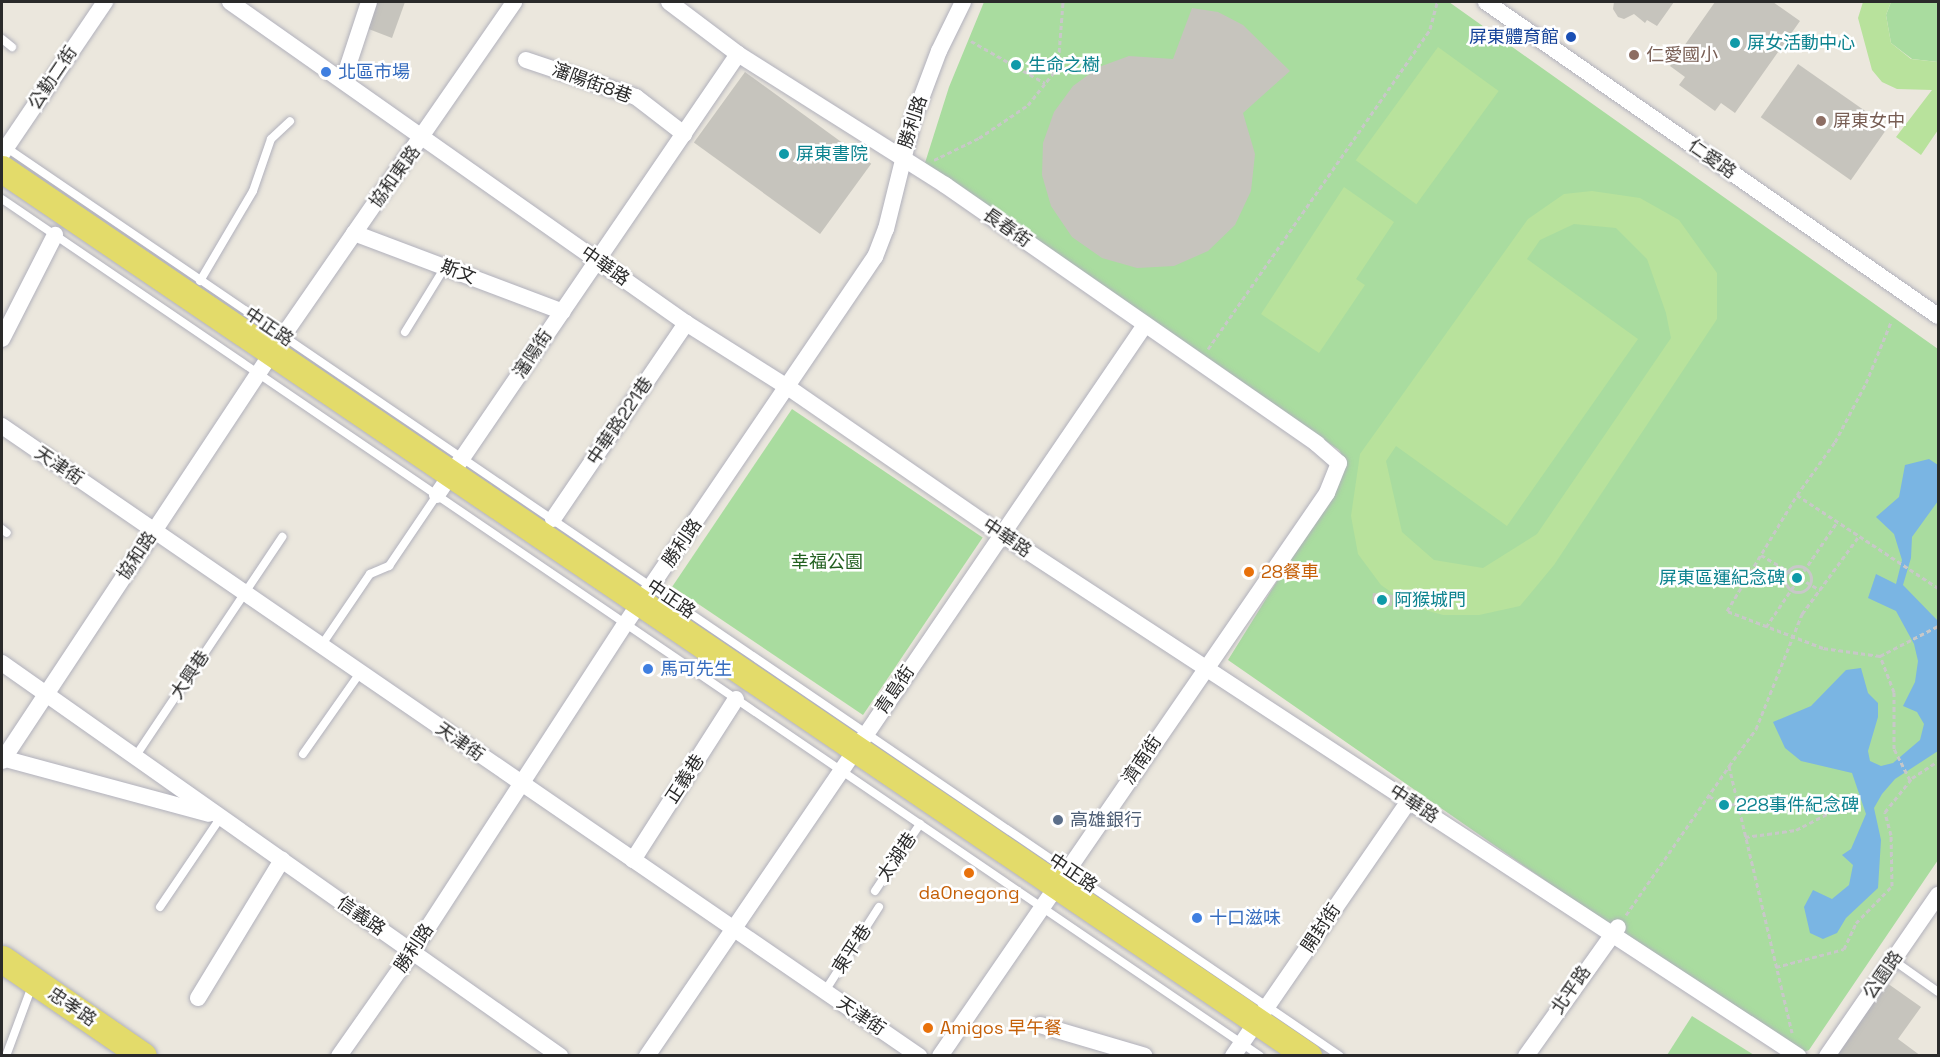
<!DOCTYPE html>
<meta charset="utf-8">
<style>
body{margin:0}
#map{position:relative;width:1940px;height:1057px;overflow:hidden;background:#ebe7dd;font-family:"Space Grotesk","Noto Sans TC",sans-serif}
div>[style]{position:absolute}
.green>*{inset:0;background:#a9dc9f;transform-origin:0 0}
.pitch>*{inset:0;background:#b8e29c;transform-origin:0 0}
.water>*{inset:0;background:#7ab5e3}
.building>*{inset:0;background:#c6c4bd;transform-origin:0 0}
.path>*{height:3px;margin-top:-1.5px;transform-origin:0;background:repeating-linear-gradient(90deg,#c8c8c8 0 4.5px,transparent 0 7.5px)}
.path>.ring{margin:-1.5px;padding:0;box-sizing:content-box;background:none;border:3px solid #c8c8c8;border-radius:50%}
.roads{filter:drop-shadow(0 0 2px #b1b1bc) drop-shadow(0 0 2px #b1b1bc)}
.lane>*{height:8px;margin:-4px;padding:0 4px;transform-origin:4px;border-radius:4px;background:#fff}
.street>*{height:16px;margin:-8px;padding:0 8px;transform-origin:8px;border-radius:8px;background:#fff}
.primary>*{height:27px;margin:-13.5px;padding:0 13.5px;transform-origin:13.5px;border-radius:13.5px;background:#e3db6a}
.dots>*{width:16px;height:16px;translate:-50% -50%;box-sizing:border-box;border:3px solid #fff;border-radius:50%}
span{translate:-50% -50%;white-space:nowrap;text-align:center;line-height:1.15;-webkit-text-stroke:5px #fff;paint-order:stroke}
.transit-label{font-size:18px;color:#164399}
.right{translate:-100% -50%;text-align:right}
.culture-label{font-size:18px;color:#0d838f}
.left{translate:0 -50%;text-align:left}
.education-label{font-size:18px;color:#785e54}
.shop-label{font-size:18px;color:#366cbe}
.street-label{font-size:18px;color:#2a2a2a}
.park-label{font-size:18px;color:#236021}
.food-label{font-size:18px;color:#c56008}
.service-label{font-size:18px;color:#4e5e75}
.frame{position:absolute;inset:0;border:3px solid #2a2a2a;pointer-events:none}
</style>
<div id="map">
<div class="green">
<i style="clip-path:polygon(984px 2px,1449px 2px,1938px 349px,1938px 860px,1809px 1050px,1796px 1055px,1228px 660px,1335px 488px,1345px 461px,1339px 450px,924px 166px,949px 87px)"></i>
<i style="clip-path:polygon(1891px 2px,1938px 2px,1938px 62px,1912px 59px,1891px 43px,1886px 15px)"></i>
<i style="left:792px;top:409px;width:230px;height:214px;rotate:34deg"></i>
<i style="clip-path:polygon(1692px 1016px,1754px 1055px,1667px 1055px)"></i>
</div>
<div class="pitch">
<i style="clip-path:polygon(1863px 2px,1891px 2px,1886px 15px,1891px 43px,1911px 59px,1938px 62px,1938px 130px,1921px 155px,1896px 137px,1932px 90px,1897px 89px,1882px 82px,1872px 70px,1858px 18px)"></i>
<i style="left:1438px;top:47px;width:75px;height:140px;rotate:36deg"></i>
<i style="clip-path:polygon(1344px 187px,1394px 222px,1356px 279px,1365px 285px,1319px 353px,1261px 314px)"></i>
<i style="clip-path:polygon(evenodd,1592px 191px,1640px 198px,1679px 220px,1717px 273px,1717px 319px,1554px 565px,1520px 606px,1479px 615px,1443px 615px,1411px 606px,1381px 585px,1358px 554px,1351px 516px,1360px 454px,1528px 219px,1564px 194px,1592px 191px,1574px 224px,1616px 228px,1647px 259px,1666px 313px,1671px 338px,1537px 534px,1483px 568px,1434px 560px,1402px 532px,1386px 461px,1396px 446px,1507px 526px,1638px 339px,1527px 259px,1540px 240px,1574px 224px)"></i>
</div>
<div class="water">
<i style="clip-path:polygon(1929px 459px,1938px 465px,1938px 501px,1912px 537px,1911px 558px,1903px 585px,1938px 621px,1938px 751px,1895px 779px,1882px 794px,1874px 808px,1881px 840px,1878px 888px,1846px 918px,1837px 933px,1823px 939px,1810px 933px,1804px 907px,1813px 890px,1832px 899px,1849px 885px,1853px 865px,1842px 855px,1851px 849px,1866px 814px,1852px 773px,1801px 761px,1785px 748px,1773px 722px,1811px 706px,1846px 670px,1861px 668px,1868px 693px,1878px 703px,1878px 717px,1868px 751px,1870px 761px,1881px 766px,1893px 763px,1920px 740px,1924px 724px,1917px 712px,1903px 706px,1915px 682px,1918px 661px,1914px 644px,1896px 611px,1868px 598px,1876px 574px,1896px 584px,1902px 560px,1894px 534px,1876px 517px,1899px 497px,1905px 465px)"></i>
</div>
<div class="building">
<i style="clip-path:polygon(375px 2px,405px 2px,392px 38px,366px 28px)"></i>
<i style="clip-path:polygon(1614px 2px,1674px 2px,1657px 26px,1647px 20px,1645px 23px,1634px 14px,1624px 19px,1618px 17px,1613px 9px)"></i>
<i style="clip-path:polygon(1715px 2px,1773px 2px,1800px 21px,1735px 113px,1721px 103px,1715px 111px,1679px 85px,1685px 77px,1670px 66px)"></i>
<i style="clip-path:polygon(1192px 8px,1218px 12px,1243px 25px,1290px 71px,1243px 113px,1255px 154px,1251px 191px,1235px 225px,1208px 251px,1174px 266px,1137px 268px,1102px 258px,1072px 237px,1051px 206px,1042px 175px,1043px 143px,1054px 112px,1073px 86px,1099px 67px,1129px 56px,1173px 59px)"></i>
<i style="left:1798px;top:64px;width:110px;height:65px;rotate:35deg"></i>
<i style="left:745px;top:72px;width:156px;height:87px;rotate:36deg"></i>
<i style="left:1373px;top:593px;width:20px;height:11px;rotate:6deg"></i>
<i style="clip-path:polygon(1887px 983px,1921px 1007px,1898px 1039px,1921px 1056px,1836px 1056px)"></i>
</div>
<div class="path">
<i style="left:971px;top:41px;width:85px;rotate:29.6deg"></i>
<i style="left:934px;top:160px;width:50px;rotate:-26.1deg"></i>
<i style="left:979px;top:138px;width:59px;rotate:-34deg"></i>
<i style="left:1028px;top:105px;width:48px;rotate:-51.7deg"></i>
<i style="left:1058px;top:67px;width:65px;rotate:-85.6deg"></i>
<i style="left:1208px;top:349px;width:389px;rotate:-55.2deg"></i>
<i style="left:1430px;top:29px;width:28px;rotate:-75deg"></i>
<i style="left:1797px;top:495px;width:169px;rotate:33.4deg"></i>
<i style="left:1761px;top:555px;width:69px;rotate:30.7deg"></i>
<i class="ring" style="left:1785px;top:566px;width:23px;height:23px"></i>
<i style="left:1766px;top:627px;width:127px;rotate:-55.9deg"></i>
<i style="left:1880px;top:656px;width:58px;rotate:-172deg"></i>
<i style="left:1823px;top:648px;width:103px;rotate:-158.9deg"></i>
<i style="left:1727px;top:611px;width:135px;rotate:-58.9deg"></i>
<i style="left:1797px;top:495px;width:65px;rotate:-54.4deg"></i>
<i style="left:1835px;top:442px;width:67px;rotate:-62.3deg"></i>
<i style="left:1866px;top:383px;width:66px;rotate:-67.7deg"></i>
<i style="left:1729px;top:766px;width:46px;rotate:-53.9deg"></i>
<i style="left:1756px;top:729px;width:124px;rotate:-68.2deg"></i>
<i style="left:1802px;top:614px;width:97px;rotate:-53.8deg"></i>
<i style="left:1910px;top:780px;width:35px;rotate:-117deg"></i>
<i style="left:1894px;top:749px;width:57px;rotate:-90deg"></i>
<i style="left:1894px;top:692px;width:39px;rotate:-111deg"></i>
<i style="left:1880px;top:656px;width:65px;rotate:-27.3deg"></i>
<i style="left:1709px;top:796px;width:17px;rotate:31deg"></i>
<i style="left:1724px;top:805px;width:13px;rotate:-4deg"></i>
<i style="left:1745px;top:837px;width:51px;rotate:-7.8deg"></i>
<i style="left:1796px;top:830px;width:59px;rotate:-27.4deg"></i>
<i style="left:1626px;top:915px;width:181px;rotate:-55.3deg"></i>
<i style="left:1729px;top:766px;width:274px;rotate:76.7deg"></i>
<i style="left:1776px;top:967px;width:70px;rotate:-14.8deg"></i>
<i style="left:1844px;top:949px;width:29px;rotate:-65deg"></i>
<i style="left:1856px;top:923px;width:52px;rotate:-45.8deg"></i>
<i style="left:1892px;top:886px;width:51px;rotate:-91.1deg"></i>
<i style="left:1891px;top:835px;width:24px;rotate:-105deg"></i>
<i style="left:1885px;top:812px;width:43px;rotate:-51.5deg"></i>
<i style="left:1912px;top:778px;width:31px;rotate:-33deg"></i>
</div>
<div class="roads">
<div class="lane">
<i style="left:2px;top:39px;width:13px;rotate:39deg"></i>
<i style="left:4px;top:146px;width:1616px;rotate:34.26deg"></i>
<i style="left:2px;top:199px;width:1522px;rotate:34.26deg"></i>
<i style="left:200px;top:281px;width:104px;rotate:-59.5deg"></i>
<i style="left:253px;top:191px;width:55px;rotate:-70.9deg"></i>
<i style="left:271px;top:139px;width:26px;rotate:-43deg"></i>
<i style="left:405px;top:332px;width:76px;rotate:-58.4deg"></i>
<i style="left:2px;top:529px;width:6px;rotate:39deg"></i>
<i style="left:321px;top:646px;width:87px;rotate:-55.8deg"></i>
<i style="left:370px;top:574px;width:21px;rotate:-23deg"></i>
<i style="left:389px;top:566px;width:86px;rotate:-55.9deg"></i>
<i style="left:303px;top:754px;width:99px;rotate:-54.9deg"></i>
<i style="left:135px;top:757px;width:265px;rotate:-56.2deg"></i>
<i style="left:875px;top:891px;width:81px;rotate:-56.1deg"></i>
<i style="left:160px;top:907px;width:109px;rotate:-55.9deg"></i>
<i style="left:1893px;top:960px;width:55px;rotate:35.4deg"></i>
<i style="left:825px;top:991px;width:100px;rotate:-57.3deg"></i>
<i style="left:6px;top:1056px;width:75px;rotate:-69.6deg"></i>
</div>
<div class="street">
<i style="left:230px;top:2px;width:558px;rotate:35.14deg"></i>
<i style="left:686px;top:323px;width:122px;rotate:32.3deg"></i>
<i style="left:789px;top:388px;width:257px;rotate:34.6deg"></i>
<i style="left:1001px;top:534px;width:953px;rotate:33.22deg"></i>
<i style="left:669px;top:2px;width:86px;rotate:37deg"></i>
<i style="left:738px;top:54px;width:245px;rotate:32.3deg"></i>
<i style="left:945px;top:185px;width:453px;rotate:34.8deg"></i>
<i style="left:1317px;top:444px;width:29px;rotate:41deg"></i>
<i style="left:1339px;top:463px;width:32px;rotate:112deg"></i>
<i style="left:1327px;top:493px;width:683px;rotate:124.5deg"></i>
<i style="left:1486px;top:2px;width:550px;rotate:34.79deg"></i>
<i style="left:526px;top:60px;width:116px;rotate:18.6deg"></i>
<i style="left:636px;top:97px;width:61px;rotate:37.6deg"></i>
<i style="left:343px;top:81px;width:83px;rotate:-71.8deg"></i>
<i style="left:2px;top:154px;width:184px;rotate:-55.9deg"></i>
<i style="left:354px;top:233px;width:223px;rotate:20.7deg"></i>
<i style="left:2px;top:339px;width:117px;rotate:-63deg"></i>
<i style="left:2px;top:426px;width:1113px;rotate:34.49deg"></i>
<i style="left:437px;top:495px;width:534px;rotate:-55.68deg"></i>
<i style="left:553px;top:519px;width:237px;rotate:-55.8deg"></i>
<i style="left:2px;top:663px;width:683px;rotate:35.16deg"></i>
<i style="left:2px;top:758px;width:214px;rotate:15.1deg"></i>
<i style="left:2px;top:761px;width:509px;rotate:-56.53deg"></i>
<i style="left:283px;top:336px;width:406px;rotate:-55.3deg"></i>
<i style="left:633px;top:860px;width:191px;rotate:-57.4deg"></i>
<i style="left:198px;top:998px;width:162px;rotate:-58.7deg"></i>
<i style="left:1040px;top:1025px;width:109px;rotate:16.4deg"></i>
<i style="left:339px;top:1056px;width:127px;rotate:-54.9deg"></i>
<i style="left:412px;top:952px;width:392px;rotate:-57deg"></i>
<i style="left:626px;top:623px;width:443px;rotate:-55.8deg"></i>
<i style="left:875px;top:257px;width:30px;rotate:-69deg"></i>
<i style="left:886px;top:229px;width:112px;rotate:-76.1deg"></i>
<i style="left:913px;top:120px;width:74px;rotate:-69.4deg"></i>
<i style="left:939px;top:51px;width:55px;rotate:-63.9deg"></i>
<i style="left:647px;top:1056px;width:885px;rotate:-55.74deg"></i>
<i style="left:1233px;top:1056px;width:310px;rotate:-55.4deg"></i>
<i style="left:1526px;top:1056px;width:158px;rotate:-54.5deg"></i>
<i style="left:1827px;top:1056px;width:196px;rotate:-55.4deg"></i>
</div>
<div class="primary">
<i style="left:2px;top:169px;width:1579px;rotate:34.18deg"></i>
<i style="left:2px;top:959px;width:171px;rotate:34.5deg"></i>
</div>
</div>
<div class="dots">
<i style="left:1571px;top:37px;background:#1a4fb4"></i>
<i style="left:1735px;top:43px;background:#0f9aa8"></i>
<i style="left:1634px;top:55px;background:#8d6e63"></i>
<i style="left:1016px;top:65px;background:#0f9aa8"></i>
<i style="left:326px;top:72px;background:#3f7fe0"></i>
<i style="left:1821px;top:121px;background:#8d6e63"></i>
<i style="left:784px;top:154px;background:#0f9aa8"></i>
<i style="left:1249px;top:572px;background:#e8710a"></i>
<i style="left:1797px;top:578px;background:#0f9aa8"></i>
<i style="left:1382px;top:600px;background:#0f9aa8"></i>
<i style="left:648px;top:669px;background:#3f7fe0"></i>
<i style="left:1724px;top:805px;background:#0f9aa8"></i>
<i style="left:1058px;top:820px;background:#5c6f8a"></i>
<i style="left:969px;top:873px;background:#e8710a"></i>
<i style="left:1197px;top:918px;background:#3f7fe0"></i>
<i style="left:928px;top:1028px;background:#e8710a"></i>
</div>
<div class="transit-label">
<span class="right" style="left:1559px;top:37px">屏東體育館</span>
</div>
<div class="culture-label">
<span class="left" style="left:1747px;top:43px">屏女活動中心</span>
<span class="left" style="left:1028px;top:65px">生命之樹</span>
<span class="left" style="left:796px;top:154px">屏東書院</span>
<span class="right" style="left:1785px;top:578px">屏東區運紀念碑</span>
<span class="left" style="left:1394px;top:600px">阿猴城門</span>
<span class="left" style="left:1736px;top:805px">228事件紀念碑</span>
</div>
<div class="education-label">
<span class="left" style="left:1646px;top:55px">仁愛國小</span>
<span class="left" style="left:1833px;top:121px">屏東女中</span>
</div>
<div class="shop-label">
<span class="left" style="left:338px;top:72px">北區市場</span>
<span class="left" style="left:660px;top:669px">馬可先生</span>
<span class="left" style="left:1209px;top:918px">十口滋味</span>
</div>
<div class="street-label">
<span style="left:53px;top:78px;rotate:-56deg">公勤二街</span>
<span style="left:592px;top:83px;rotate:20deg">瀋陽街8巷</span>
<span style="left:913px;top:122px;rotate:-72deg">勝利路</span>
<span style="left:1712px;top:159px;rotate:35deg">仁愛路</span>
<span style="left:395px;top:177px;rotate:-54deg">協和東路</span>
<span style="left:1007px;top:228px;rotate:35deg">長春街</span>
<span style="left:605px;top:266px;rotate:35deg">中華路</span>
<span style="left:458px;top:272px;rotate:21deg">斯文</span>
<span style="left:269px;top:327px;rotate:34deg">中正路</span>
<span style="left:533px;top:354px;rotate:-56deg">瀋陽街</span>
<span style="left:620px;top:421px;rotate:-56deg">中華路221巷</span>
<span style="left:59px;top:466px;rotate:34deg">天津街</span>
<span style="left:1007px;top:538px;rotate:34deg">中華路</span>
<span style="left:682px;top:543px;rotate:-55deg">勝利路</span>
<span style="left:137px;top:556px;rotate:-56deg">協和路</span>
<span style="left:671px;top:599px;rotate:34deg">中正路</span>
<span style="left:190px;top:675px;rotate:-56deg">大興巷</span>
<span style="left:895px;top:690px;rotate:-56deg">青島街</span>
<span style="left:460px;top:742px;rotate:35deg">天津街</span>
<span style="left:1142px;top:760px;rotate:-56deg">濟南街</span>
<span style="left:685px;top:779px;rotate:-57deg">正義巷</span>
<span style="left:1414px;top:804px;rotate:33deg">中華路</span>
<span style="left:897px;top:857px;rotate:-56deg">太湖巷</span>
<span style="left:1073px;top:873px;rotate:34deg">中正路</span>
<span style="left:361px;top:916px;rotate:35deg">信義路</span>
<span style="left:1321px;top:928px;rotate:-56deg">開封街</span>
<span style="left:414px;top:948px;rotate:-56deg">勝利路</span>
<span style="left:852px;top:949px;rotate:-57deg">東平巷</span>
<span style="left:1883px;top:975px;rotate:-55deg">公園路</span>
<span style="left:1571px;top:990px;rotate:-55deg">北平路</span>
<span style="left:72px;top:1007px;rotate:34deg">忠孝路</span>
<span style="left:861px;top:1016px;rotate:34deg">天津街</span>
</div>
<div class="park-label">
<span style="left:827px;top:562px">幸福公園</span>
</div>
<div class="food-label">
<span class="left" style="left:1261px;top:572px">28餐車</span>
<span style="left:969px;top:893px">daOnegong</span>
<span class="left" style="left:940px;top:1028px">Amigos 早午餐</span>
</div>
<div class="service-label">
<span class="left" style="left:1070px;top:820px">高雄銀行</span>
</div>
<div class="frame"></div>
</div>
